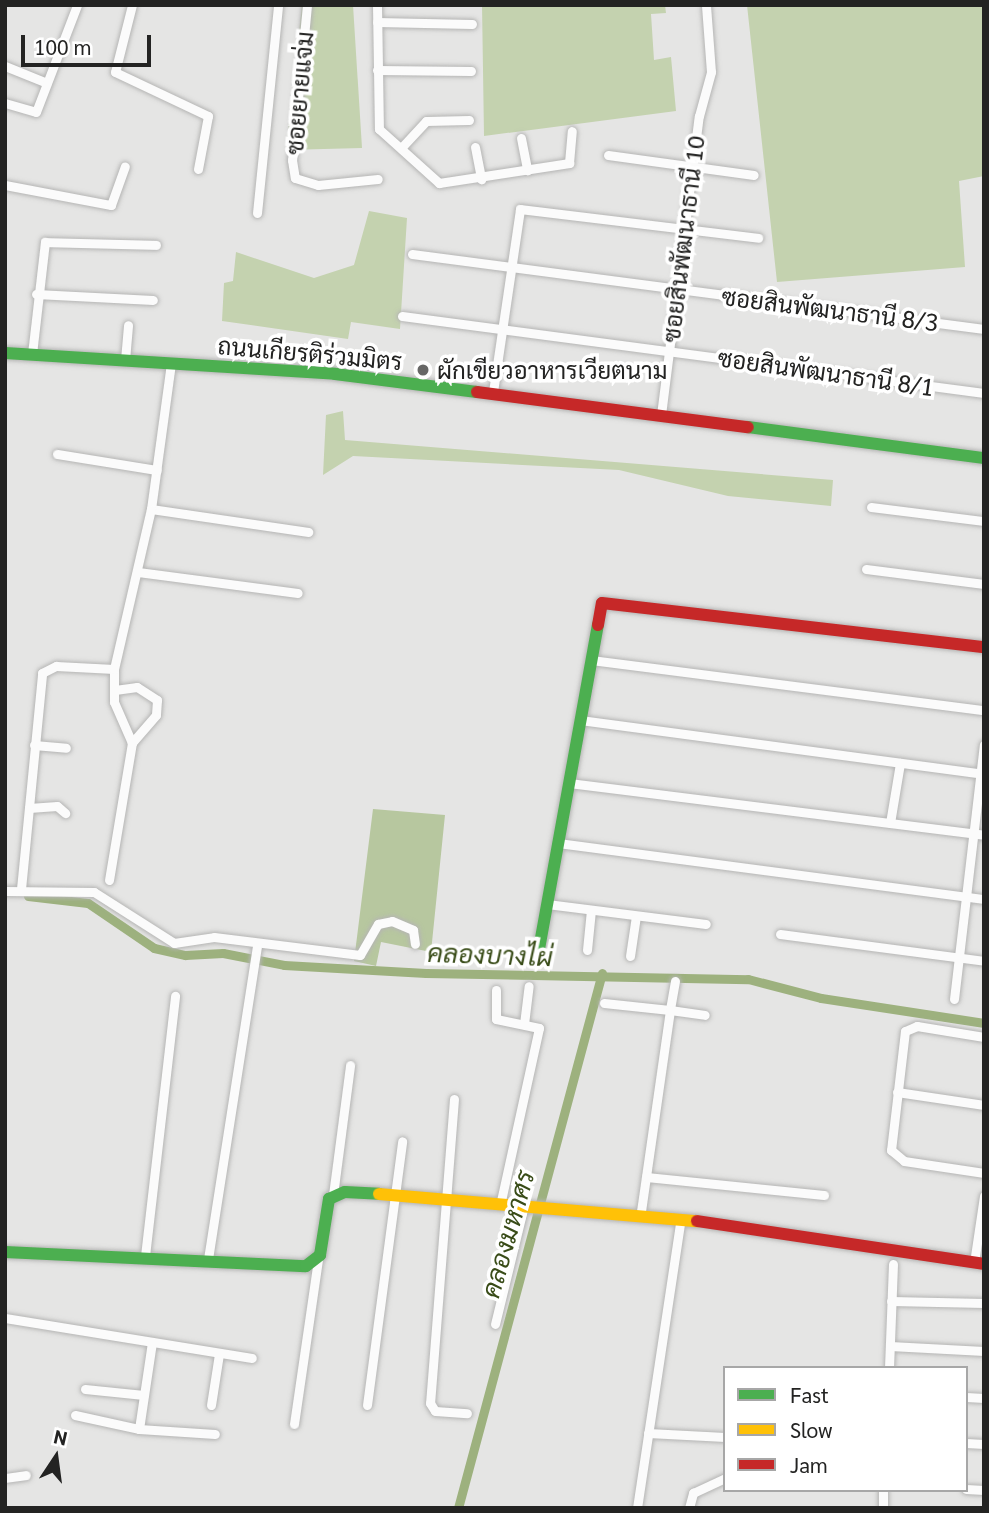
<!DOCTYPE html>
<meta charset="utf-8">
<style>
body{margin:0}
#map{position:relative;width:989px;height:1513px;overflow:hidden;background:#e5e5e4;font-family:Georgia,Sarabun,serif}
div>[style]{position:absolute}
.green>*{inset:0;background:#c4d2af}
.forest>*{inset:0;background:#b7c79f}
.canal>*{height:9px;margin:-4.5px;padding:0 4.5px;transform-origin:4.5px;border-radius:4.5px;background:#9db17e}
.roads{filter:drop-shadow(0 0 2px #b5b5b4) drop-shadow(0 0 2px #b5b5b4)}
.street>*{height:9px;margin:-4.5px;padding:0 4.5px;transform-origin:4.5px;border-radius:4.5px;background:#fbfbfb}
.fast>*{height:12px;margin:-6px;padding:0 6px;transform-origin:6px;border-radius:6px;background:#4caf50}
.slow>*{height:12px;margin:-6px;padding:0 6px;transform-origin:6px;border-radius:6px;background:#ffc107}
.jam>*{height:12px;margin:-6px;padding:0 6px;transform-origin:6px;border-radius:6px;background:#c62828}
.dots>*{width:19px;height:19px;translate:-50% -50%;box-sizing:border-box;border:4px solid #fff;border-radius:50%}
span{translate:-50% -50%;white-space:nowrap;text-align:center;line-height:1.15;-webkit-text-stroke:7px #fff;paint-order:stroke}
.street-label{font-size:24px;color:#232322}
.poi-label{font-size:24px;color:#232322}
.left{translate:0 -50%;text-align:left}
.water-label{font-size:26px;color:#394c18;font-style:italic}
.frame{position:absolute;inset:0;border:7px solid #232322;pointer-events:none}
.legend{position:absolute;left:723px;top:1366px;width:245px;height:126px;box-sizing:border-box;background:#fff;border:2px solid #a7a7a7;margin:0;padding:9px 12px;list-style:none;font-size:21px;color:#232322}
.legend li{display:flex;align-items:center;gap:14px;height:35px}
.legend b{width:35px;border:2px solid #a7a7a7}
.north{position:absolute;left:21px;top:1422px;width:70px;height:70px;-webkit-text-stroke:5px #fff;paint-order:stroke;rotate:13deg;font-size:19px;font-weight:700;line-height:28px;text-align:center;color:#232322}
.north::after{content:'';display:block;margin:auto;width:24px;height:32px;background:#232322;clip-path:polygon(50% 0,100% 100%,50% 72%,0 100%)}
.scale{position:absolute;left:21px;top:35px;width:130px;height:32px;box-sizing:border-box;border:4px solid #232322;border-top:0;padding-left:9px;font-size:21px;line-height:24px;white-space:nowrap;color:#232322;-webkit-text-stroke:5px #fff;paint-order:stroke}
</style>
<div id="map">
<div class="green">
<i style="clip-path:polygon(302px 5px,353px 5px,362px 148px,286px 150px)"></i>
<i style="clip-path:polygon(482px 5px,665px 5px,666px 13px,651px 14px,654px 60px,671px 57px,676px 111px,484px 136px)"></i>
<i style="clip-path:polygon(747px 5px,984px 5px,984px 176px,959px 181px,965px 267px,777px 282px)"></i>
<i style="clip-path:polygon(369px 211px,407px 218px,400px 329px,351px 322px,348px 339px,222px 321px,224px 283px,233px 281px,236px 252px,314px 278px,354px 265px)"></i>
<i style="clip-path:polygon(343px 411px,345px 440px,833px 480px,831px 506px,728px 496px,619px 470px,353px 456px,323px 475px,326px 415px)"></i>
</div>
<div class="forest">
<i style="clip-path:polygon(373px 809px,445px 815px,431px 952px,381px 942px,376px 966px,354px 961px)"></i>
</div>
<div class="canal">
<i style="left:28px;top:896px;width:60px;rotate:6.7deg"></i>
<i style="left:88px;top:903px;width:80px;rotate:34.3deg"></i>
<i style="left:154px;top:948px;width:32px;rotate:13deg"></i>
<i style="left:185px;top:955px;width:38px;rotate:-3deg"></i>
<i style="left:223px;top:953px;width:62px;rotate:11.1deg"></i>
<i style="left:284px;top:965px;width:142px;rotate:3.2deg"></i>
<i style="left:426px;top:973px;width:322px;rotate:1.1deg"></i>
<i style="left:748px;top:979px;width:75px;rotate:14.6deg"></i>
<i style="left:821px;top:998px;width:165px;rotate:8.7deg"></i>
<i style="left:458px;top:1508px;width:554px;rotate:-74.94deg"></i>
</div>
<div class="roads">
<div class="street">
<i style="left:132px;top:5px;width:69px;rotate:104.2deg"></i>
<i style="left:115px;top:72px;width:103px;rotate:25.3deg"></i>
<i style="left:208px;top:116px;width:54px;rotate:100.7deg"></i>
<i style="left:307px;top:5px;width:156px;rotate:95.5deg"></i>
<i style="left:292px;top:160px;width:18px;rotate:81deg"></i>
<i style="left:295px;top:178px;width:24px;rotate:17deg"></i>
<i style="left:318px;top:185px;width:60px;rotate:-5.7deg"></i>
<i style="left:377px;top:5px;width:124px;rotate:89.1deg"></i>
<i style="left:379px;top:129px;width:81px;rotate:42deg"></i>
<i style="left:439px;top:183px;width:132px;rotate:-8.7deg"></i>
<i style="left:569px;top:163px;width:32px;rotate:-85deg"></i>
<i style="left:377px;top:22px;width:95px;rotate:1.2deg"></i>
<i style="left:5px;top:66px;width:45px;rotate:22deg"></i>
<i style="left:377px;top:70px;width:94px;rotate:0.6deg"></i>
<i style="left:5px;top:103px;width:32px;rotate:16deg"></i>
<i style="left:36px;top:112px;width:115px;rotate:-69deg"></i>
<i style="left:521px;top:138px;width:33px;rotate:79deg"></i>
<i style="left:475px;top:147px;width:33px;rotate:79deg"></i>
<i style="left:401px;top:148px;width:37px;rotate:-47deg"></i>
<i style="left:426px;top:121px;width:43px;rotate:-1.3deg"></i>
<i style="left:608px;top:155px;width:147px;rotate:7.8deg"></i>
<i style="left:5px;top:185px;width:108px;rotate:10.7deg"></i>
<i style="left:111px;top:205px;width:41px;rotate:-70.3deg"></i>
<i style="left:257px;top:213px;width:209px;rotate:-84.2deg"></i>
<i style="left:412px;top:254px;width:577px;rotate:7.47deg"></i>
<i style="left:36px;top:294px;width:117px;rotate:2.9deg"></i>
<i style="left:402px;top:316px;width:587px;rotate:7.54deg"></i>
<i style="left:32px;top:354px;width:113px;rotate:-83.4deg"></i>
<i style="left:45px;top:242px;width:111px;rotate:1.5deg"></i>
<i style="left:125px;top:360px;width:35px;rotate:-85deg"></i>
<i style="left:171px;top:363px;width:147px;rotate:97.8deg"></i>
<i style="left:151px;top:509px;width:159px;rotate:8.3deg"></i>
<i style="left:493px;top:392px;width:185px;rotate:-81.6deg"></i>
<i style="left:520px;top:209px;width:240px;rotate:6.9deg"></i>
<i style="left:661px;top:415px;width:301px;rotate:-82.8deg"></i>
<i style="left:699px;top:116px;width:46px;rotate:-74.7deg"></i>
<i style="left:711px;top:72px;width:67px;rotate:-94.3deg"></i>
<i style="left:57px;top:454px;width:101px;rotate:9.1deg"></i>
<i style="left:871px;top:507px;width:114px;rotate:7.1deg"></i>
<i style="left:866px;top:569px;width:119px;rotate:7.2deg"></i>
<i style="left:138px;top:572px;width:161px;rotate:7.5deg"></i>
<i style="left:591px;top:660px;width:396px;rotate:7.3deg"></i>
<i style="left:115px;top:690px;width:22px;rotate:-8deg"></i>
<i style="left:137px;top:687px;width:24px;rotate:33deg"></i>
<i style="left:157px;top:700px;width:15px;rotate:94deg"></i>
<i style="left:156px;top:715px;width:37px;rotate:131deg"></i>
<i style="left:580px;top:720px;width:408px;rotate:7.6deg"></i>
<i style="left:34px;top:745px;width:32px;rotate:5deg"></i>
<i style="left:569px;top:783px;width:418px;rotate:7.1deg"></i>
<i style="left:29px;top:808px;width:28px;rotate:-4deg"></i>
<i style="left:57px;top:806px;width:11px;rotate:41deg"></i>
<i style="left:890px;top:823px;width:61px;rotate:-80.5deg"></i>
<i style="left:558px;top:843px;width:430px;rotate:7.5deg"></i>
<i style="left:109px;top:880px;width:139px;rotate:-80.5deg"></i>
<i style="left:132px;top:743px;width:45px;rotate:-113.7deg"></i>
<i style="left:114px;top:702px;width:33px;rotate:-90deg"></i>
<i style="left:21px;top:889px;width:217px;rotate:-84.4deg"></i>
<i style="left:42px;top:673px;width:16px;rotate:-27deg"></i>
<i style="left:56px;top:666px;width:58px;rotate:3deg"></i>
<i style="left:114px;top:669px;width:164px;rotate:-77deg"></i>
<i style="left:5px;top:891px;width:89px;rotate:0.6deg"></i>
<i style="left:94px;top:892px;width:95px;rotate:32.5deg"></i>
<i style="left:174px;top:943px;width:40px;rotate:-8.5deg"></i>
<i style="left:214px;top:937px;width:147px;rotate:7deg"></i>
<i style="left:360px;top:955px;width:36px;rotate:-60deg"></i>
<i style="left:378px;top:924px;width:14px;rotate:-12deg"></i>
<i style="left:392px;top:921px;width:23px;rotate:23deg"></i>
<i style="left:413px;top:930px;width:14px;rotate:82deg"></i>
<i style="left:547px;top:904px;width:160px;rotate:7.2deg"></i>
<i style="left:780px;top:934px;width:206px;rotate:7.5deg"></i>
<i style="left:587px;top:950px;width:40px;rotate:-84.3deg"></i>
<i style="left:630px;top:956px;width:40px;rotate:-81.5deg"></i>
<i style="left:675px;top:981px;width:29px;rotate:100deg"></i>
<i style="left:670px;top:1010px;width:35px;rotate:8deg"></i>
<i style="left:496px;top:990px;width:29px;rotate:90deg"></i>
<i style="left:496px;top:1019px;width:44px;rotate:11.8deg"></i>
<i style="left:539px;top:1028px;width:177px;rotate:102.4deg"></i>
<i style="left:954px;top:999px;width:256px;rotate:-83.3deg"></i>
<i style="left:604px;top:1003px;width:66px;rotate:6.1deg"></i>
<i style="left:670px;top:1010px;width:204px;rotate:98.2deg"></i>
<i style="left:524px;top:1024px;width:38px;rotate:-83deg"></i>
<i style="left:984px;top:1037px;width:68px;rotate:-170.7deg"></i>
<i style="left:917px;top:1026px;width:13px;rotate:157deg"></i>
<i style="left:905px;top:1031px;width:120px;rotate:96.7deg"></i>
<i style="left:891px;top:1150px;width:17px;rotate:40deg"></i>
<i style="left:904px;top:1161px;width:81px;rotate:8.5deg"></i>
<i style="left:897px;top:1092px;width:88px;rotate:8.5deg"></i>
<i style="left:454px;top:1099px;width:305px;rotate:94.5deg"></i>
<i style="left:430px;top:1403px;width:9px;rotate:58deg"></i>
<i style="left:435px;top:1411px;width:32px;rotate:4deg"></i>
<i style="left:646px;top:1177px;width:179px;rotate:5.8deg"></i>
<i style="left:333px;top:1195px;width:131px;rotate:-82.5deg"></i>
<i style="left:145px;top:1256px;width:262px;rotate:-83.4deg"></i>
<i style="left:208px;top:1259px;width:316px;rotate:-81.1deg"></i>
<i style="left:974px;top:1263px;width:68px;rotate:-81.5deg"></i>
<i style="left:891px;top:1301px;width:93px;rotate:1.2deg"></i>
<i style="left:5px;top:1318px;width:250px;rotate:9.2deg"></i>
<i style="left:495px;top:1324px;width:122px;rotate:-76.3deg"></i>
<i style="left:890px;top:1346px;width:94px;rotate:3deg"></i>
<i style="left:889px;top:1368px;width:104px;rotate:-87.8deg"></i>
<i style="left:85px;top:1389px;width:59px;rotate:5.8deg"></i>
<i style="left:966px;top:1397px;width:18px;rotate:3deg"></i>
<i style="left:211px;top:1405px;width:52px;rotate:-81.1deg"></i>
<i style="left:367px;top:1405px;width:266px;rotate:-82.4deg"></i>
<i style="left:75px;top:1415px;width:66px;rotate:12.3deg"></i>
<i style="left:139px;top:1429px;width:76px;rotate:3.8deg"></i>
<i style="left:294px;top:1424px;width:167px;rotate:-81.7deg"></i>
<i style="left:139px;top:1429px;width:88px;rotate:-81.5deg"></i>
<i style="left:648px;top:1433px;width:77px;rotate:3deg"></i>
<i style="left:966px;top:1443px;width:18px;rotate:3deg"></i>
<i style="left:5px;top:1478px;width:21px;rotate:-8deg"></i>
<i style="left:966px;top:1489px;width:18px;rotate:3deg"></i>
<i style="left:637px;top:1508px;width:293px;rotate:-81.4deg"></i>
<i style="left:689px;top:1508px;width:16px;rotate:-75deg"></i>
<i style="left:693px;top:1493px;width:35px;rotate:-25deg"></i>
<i style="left:883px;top:1508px;width:18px;rotate:-90deg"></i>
</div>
<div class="fast">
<i style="left:5px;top:353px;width:331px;rotate:3.6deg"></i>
<i style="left:335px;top:374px;width:143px;rotate:7.2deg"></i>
<i style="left:748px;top:427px;width:238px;rotate:7.5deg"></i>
<i style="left:537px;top:960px;width:341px;rotate:-79.7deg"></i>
<i style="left:5px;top:1252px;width:301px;rotate:2.7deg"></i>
<i style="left:306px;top:1266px;width:18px;rotate:-38deg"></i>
<i style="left:320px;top:1255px;width:57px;rotate:-80.9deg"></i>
<i style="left:329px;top:1199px;width:17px;rotate:-24deg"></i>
<i style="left:345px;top:1192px;width:34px;rotate:3deg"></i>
</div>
<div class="slow">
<i style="left:379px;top:1194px;width:319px;rotate:4.9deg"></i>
</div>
<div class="jam">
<i style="left:477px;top:392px;width:273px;rotate:7.4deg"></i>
<i style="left:598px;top:625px;width:22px;rotate:-80deg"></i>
<i style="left:602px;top:603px;width:385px;rotate:6.6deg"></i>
<i style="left:697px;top:1221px;width:290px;rotate:8.5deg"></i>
</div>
</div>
<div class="dots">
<i style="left:423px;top:370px;background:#676766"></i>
</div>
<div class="street-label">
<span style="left:299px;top:93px;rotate:-85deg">ซอยยายแจ่ม</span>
<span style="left:683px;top:239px;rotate:-83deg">ซอยสินพัฒนาธานี 10</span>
<span style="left:830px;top:309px;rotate:7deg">ซอยสินพัฒนาธานี 8/3</span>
<span style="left:310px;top:353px;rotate:5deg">ถนนเกียรติร่วมมิตร</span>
<span style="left:826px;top:372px;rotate:8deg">ซอยสินพัฒนาธานี 8/1</span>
</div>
<div class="poi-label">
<span class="left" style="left:437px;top:370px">ผักเขียวอาหารเวียตนาม</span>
</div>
<div class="water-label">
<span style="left:490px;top:954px;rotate:2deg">คลองบางไผ่</span>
<span style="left:507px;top:1234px;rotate:-74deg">คลองมหาศร</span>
</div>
<div class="frame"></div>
<ul class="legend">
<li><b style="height:9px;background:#4caf50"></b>Fast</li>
<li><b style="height:9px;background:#ffc107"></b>Slow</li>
<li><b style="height:9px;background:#c62828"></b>Jam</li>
</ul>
<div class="north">N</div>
<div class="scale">100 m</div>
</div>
